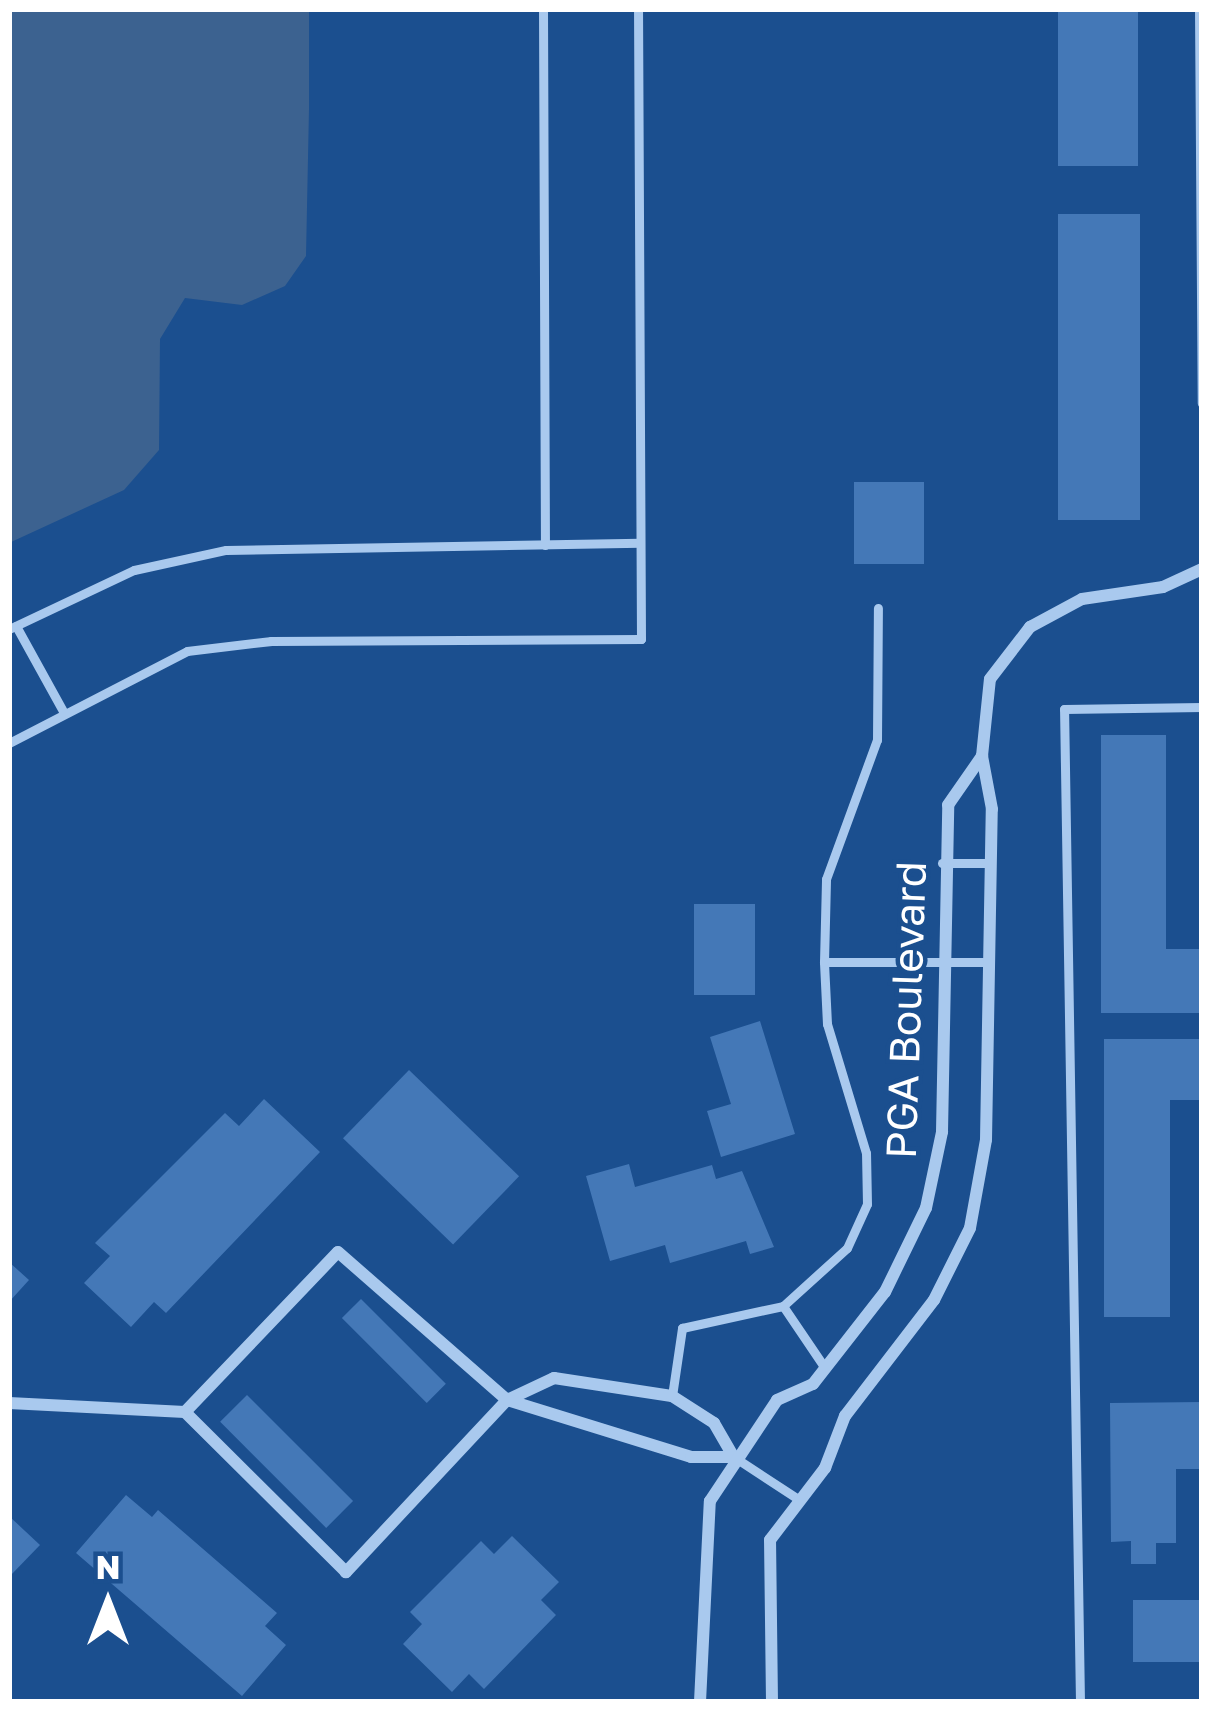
<!DOCTYPE html>
<style>
body{margin:0}
#map{position:relative;width:1211px;height:1711px;overflow:hidden;background:#1b4f8f;font-family:"Golos Text",sans-serif}
div>[style]{position:absolute}
.water>*{inset:0;background:#3c6290}
.building>*{inset:0;background:#4478b7;transform-origin:0 0}
.service>*{height:9px;margin:-4.5px;padding:0 4.5px;transform-origin:4.5px;border-radius:4.5px;background:#a9c9ee}
.minor>*{height:12px;margin:-6px;padding:0 6px;transform-origin:6px;border-radius:6px;background:#a9c9ee}
span{translate:-50% -50%;white-space:nowrap;text-align:center;line-height:1.15;-webkit-text-stroke:9px #1b4f8f;paint-order:stroke}
.street-label{font-size:42px;color:#fff}
.frame{position:absolute;inset:0;border:12px solid #fff;pointer-events:none}
.north{position:absolute;left:48px;top:1543px;width:120px;height:120px;-webkit-text-stroke:9px #1b4f8f;paint-order:stroke;rotate:0deg;font-size:33px;font-weight:700;line-height:48px;text-align:center;color:#fff}
.north::after{content:'';display:block;margin:auto;width:42px;height:54px;background:#fff;clip-path:polygon(50% 0,100% 100%,50% 72%,0 100%)}
</style>
<div id="map">
<div class="water">
<i style="clip-path:polygon(9px 9px,309px 9px,309px 109px,306px 256px,285px 286px,242px 305px,185px 298px,160px 339px,159px 450px,124px 490px,9px 543px)"></i>
</div>
<div class="building">
<i style="left:1058px;top:9px;width:80px;height:157px"></i>
<i style="left:1058px;top:214px;width:82px;height:306px"></i>
<i style="left:854px;top:482px;width:70px;height:82px"></i>
<i style="clip-path:polygon(1101px 735px,1166px 735px,1166px 949px,1202px 949px,1202px 1013px,1101px 1013px)"></i>
<i style="left:694px;top:904px;width:61px;height:91px"></i>
<i style="clip-path:polygon(760px 1021px,795px 1134px,721px 1157px,707px 1111px,731px 1104px,710px 1037px)"></i>
<i style="clip-path:polygon(1104px 1039px,1202px 1039px,1202px 1100px,1170px 1100px,1170px 1317px,1104px 1317px)"></i>
<i style="left:409px;top:1070px;width:153px;height:95px;rotate:44deg"></i>
<i style="clip-path:polygon(264px 1099px,320px 1152px,166px 1313px,154px 1302px,131px 1327px,84px 1283px,110px 1256px,95px 1243px,225px 1113px,239px 1126px)"></i>
<i style="clip-path:polygon(629px 1164px,635px 1187px,712px 1165px,716px 1179px,742px 1171px,774px 1247px,750px 1254px,746px 1241px,670px 1263px,665px 1245px,610px 1261px,586px 1176px)"></i>
<i style="clip-path:polygon(9px 1262px,29px 1280px,9px 1302px)"></i>
<i style="left:361px;top:1299px;width:120px;height:27px;rotate:45deg"></i>
<i style="left:247px;top:1395px;width:150px;height:38px;rotate:45deg"></i>
<i style="clip-path:polygon(1202px 1402px,1202px 1469px,1176px 1469px,1176px 1543px,1156px 1543px,1156px 1564px,1131px 1564px,1131px 1541px,1111px 1542px,1110px 1403px)"></i>
<i style="clip-path:polygon(126px 1495px,152px 1517px,158px 1510px,277px 1613px,265px 1626px,286px 1645px,242px 1696px,76px 1553px)"></i>
<i style="clip-path:polygon(9px 1516px,40px 1545px,9px 1577px)"></i>
<i style="clip-path:polygon(512px 1536px,559px 1582px,541px 1600px,556px 1615px,484px 1689px,469px 1674px,452px 1692px,403px 1644px,422px 1624px,410px 1612px,481px 1541px,494px 1554px)"></i>
<i style="left:1133px;top:1600px;width:69px;height:62px"></i>
</div>
<div class="service">
<i style="left:543px;top:9px;width:536px;rotate:89.79deg"></i>
<i style="left:1199px;top:9px;width:394px;rotate:89.6deg"></i>
<i style="left:16px;top:626px;width:97px;rotate:61.1deg"></i>
<i style="left:9px;top:629px;width:138px;rotate:-25.3deg"></i>
<i style="left:134px;top:570px;width:94px;rotate:-12.3deg"></i>
<i style="left:226px;top:550px;width:414px;rotate:-1deg"></i>
<i style="left:9px;top:743px;width:200px;rotate:-27.3deg"></i>
<i style="left:187px;top:651px;width:85px;rotate:-6.8deg"></i>
<i style="left:271px;top:641px;width:370px;rotate:-0.3deg"></i>
<i style="left:641px;top:639px;width:630px;rotate:-90.27deg"></i>
<i style="left:942px;top:863px;width:47px"></i>
<i style="left:824px;top:962px;width:160px"></i>
<i style="left:783px;top:1306px;width:75px;rotate:55.9deg"></i>
<i style="left:672px;top:1396px;width:69px;rotate:-81.6deg"></i>
<i style="left:682px;top:1328px;width:103px;rotate:-12.3deg"></i>
<i style="left:783px;top:1306px;width:86px;rotate:-42.2deg"></i>
<i style="left:847px;top:1248px;width:48px;rotate:-65.6deg"></i>
<i style="left:867px;top:1204px;width:51px;rotate:-91.1deg"></i>
<i style="left:866px;top:1153px;width:135px;rotate:-106.8deg"></i>
<i style="left:827px;top:1024px;width:62px;rotate:-92.8deg"></i>
<i style="left:824px;top:962px;width:83px;rotate:-88.6deg"></i>
<i style="left:826px;top:879px;width:148px;rotate:-69.9deg"></i>
<i style="left:877px;top:740px;width:132px;rotate:-89.6deg"></i>
<i style="left:734px;top:1457px;width:73px;rotate:33.3deg"></i>
<i style="left:1080px;top:1702px;width:993px;rotate:-90.92deg"></i>
<i style="left:1064px;top:709px;width:138px;rotate:-0.8deg"></i>
</div>
<div class="minor">
<i style="left:338px;top:1252px;width:225px;rotate:41.2deg"></i>
<i style="left:507px;top:1400px;width:236px;rotate:133.1deg"></i>
<i style="left:346px;top:1572px;width:227px;rotate:-135.2deg"></i>
<i style="left:185px;top:1412px;width:221px;rotate:-46.3deg"></i>
<i style="left:507px;top:1400px;width:52px;rotate:-25.1deg"></i>
<i style="left:554px;top:1378px;width:119px;rotate:8.7deg"></i>
<i style="left:672px;top:1396px;width:50px;rotate:32.7deg"></i>
<i style="left:714px;top:1423px;width:39px;rotate:60deg"></i>
<i style="left:507px;top:1400px;width:193px;rotate:17.2deg"></i>
<i style="left:691px;top:1457px;width:43px"></i>
<i style="left:9px;top:1403px;width:176px;rotate:2.9deg"></i>
<i style="left:700px;top:1702px;width:201px;rotate:-87.2deg"></i>
<i style="left:710px;top:1501px;width:121px;rotate:-56.4deg"></i>
<i style="left:777px;top:1400px;width:39px;rotate:-24deg"></i>
<i style="left:813px;top:1384px;width:117px;rotate:-52deg"></i>
<i style="left:885px;top:1292px;width:93px;rotate:-64deg"></i>
<i style="left:926px;top:1208px;width:78px;rotate:-78.1deg"></i>
<i style="left:942px;top:1132px;width:327px;rotate:-88.9deg"></i>
<i style="left:948px;top:805px;width:60px;rotate:-55.2deg"></i>
<i style="left:772px;top:1702px;width:162px;rotate:-90.7deg"></i>
<i style="left:770px;top:1540px;width:91px;rotate:-52.6deg"></i>
<i style="left:825px;top:1468px;width:56px;rotate:-69deg"></i>
<i style="left:845px;top:1416px;width:146px;rotate:-52.5deg"></i>
<i style="left:934px;top:1300px;width:80px;rotate:-63.4deg"></i>
<i style="left:970px;top:1228px;width:89px;rotate:-79.7deg"></i>
<i style="left:986px;top:1140px;width:331px;rotate:-89deg"></i>
<i style="left:992px;top:809px;width:54px;rotate:-100.7deg"></i>
<i style="left:982px;top:756px;width:77px;rotate:-84.1deg"></i>
<i style="left:990px;top:679px;width:66px;rotate:-52.4deg"></i>
<i style="left:1030px;top:627px;width:59px;rotate:-28.3deg"></i>
<i style="left:1082px;top:599px;width:82px;rotate:-8.4deg"></i>
<i style="left:1163px;top:587px;width:43px;rotate:-24.8deg"></i>
</div>
<div class="street-label">
<span style="left:905px;top:1010px;rotate:-88deg">PGA Boulevard</span>
</div>
<div class="frame"></div>
<div class="north">N</div>
</div>
